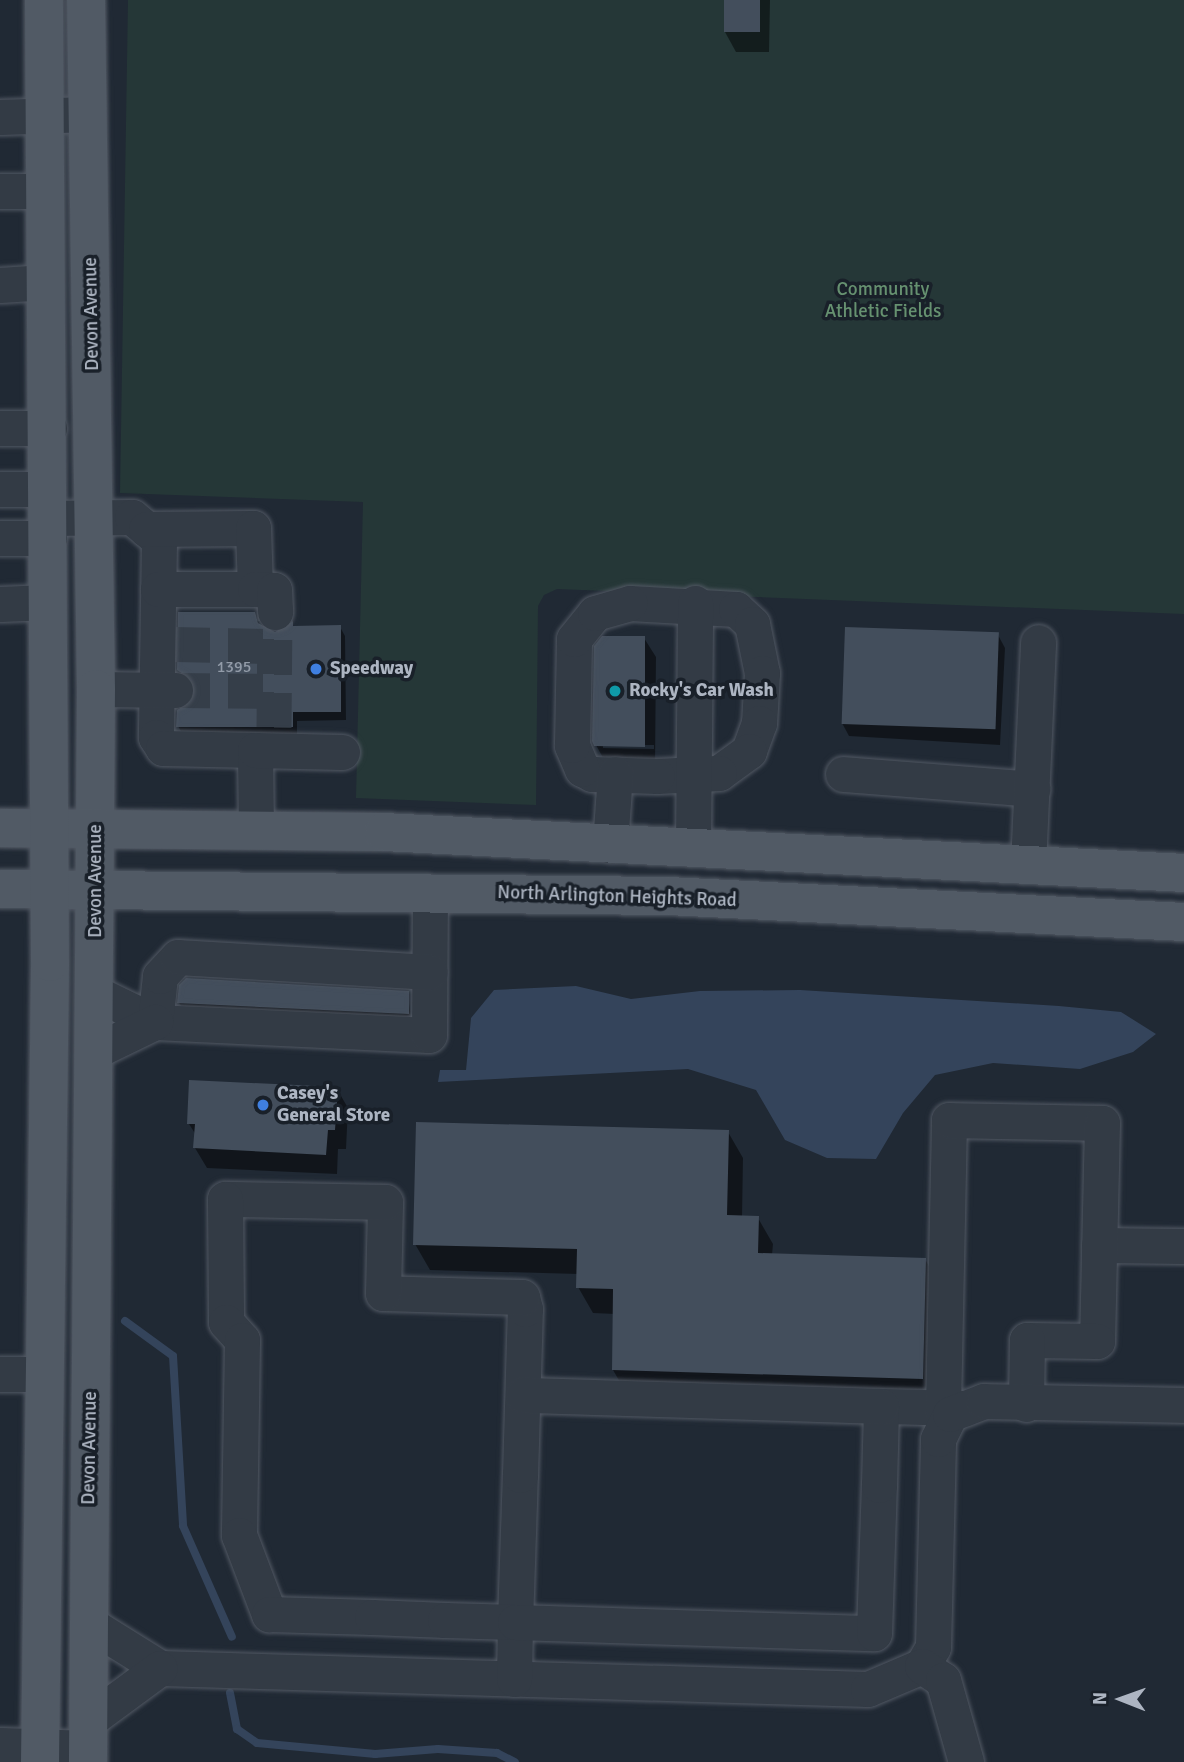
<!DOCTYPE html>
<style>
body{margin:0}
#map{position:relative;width:1184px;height:1762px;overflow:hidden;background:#202934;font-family:Signika,sans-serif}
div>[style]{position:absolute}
.green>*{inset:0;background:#253737}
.water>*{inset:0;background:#34445b}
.shadow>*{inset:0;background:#0007}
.stream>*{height:8px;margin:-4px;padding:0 4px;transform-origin:4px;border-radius:4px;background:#34445b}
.building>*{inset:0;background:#434e5c;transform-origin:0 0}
.minor-tunnel>*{height:35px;margin-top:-17.5px;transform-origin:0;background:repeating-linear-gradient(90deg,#353e49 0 35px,transparent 0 53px)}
.roads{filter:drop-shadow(0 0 2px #515863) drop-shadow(0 0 2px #515863)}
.minor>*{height:35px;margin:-17.5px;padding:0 17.5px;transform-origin:17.5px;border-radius:17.5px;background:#333b45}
.major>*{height:38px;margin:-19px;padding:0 19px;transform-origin:19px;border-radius:19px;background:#515a65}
.dots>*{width:19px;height:19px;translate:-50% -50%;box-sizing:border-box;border:4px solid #192029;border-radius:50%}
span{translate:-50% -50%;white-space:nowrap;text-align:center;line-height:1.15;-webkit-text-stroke:7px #192029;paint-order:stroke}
.number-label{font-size:16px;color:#929ba8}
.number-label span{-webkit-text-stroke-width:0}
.park-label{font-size:19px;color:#669170}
.street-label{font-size:19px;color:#adb5c2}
.poi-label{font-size:19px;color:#adb5c2;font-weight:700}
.left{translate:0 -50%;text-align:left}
.north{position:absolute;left:1086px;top:1664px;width:70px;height:70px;-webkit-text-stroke:5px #192029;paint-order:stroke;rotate:271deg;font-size:19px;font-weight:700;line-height:28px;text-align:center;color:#adb5c2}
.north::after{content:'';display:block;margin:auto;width:24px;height:32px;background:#adb5c2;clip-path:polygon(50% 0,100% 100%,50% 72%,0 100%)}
</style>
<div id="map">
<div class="green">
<i style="clip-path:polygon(128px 0,1184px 0,1184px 614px,557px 589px,544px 595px,538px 606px,536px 805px,356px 798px,363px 502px,120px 493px)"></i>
</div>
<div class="water">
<i style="clip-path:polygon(576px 986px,631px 999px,700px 991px,800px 990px,1059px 1006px,1121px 1012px,1156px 1034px,1133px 1052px,1080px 1069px,993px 1063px,935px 1075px,903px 1113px,876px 1159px,827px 1158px,785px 1140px,756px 1090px,688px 1069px,438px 1082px,440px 1070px,466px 1070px,471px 1018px,494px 990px)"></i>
</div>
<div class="shadow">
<i style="clip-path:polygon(726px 0,770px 0,769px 52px,736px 52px,725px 32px)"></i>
<i style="clip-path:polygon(254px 614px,260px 626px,275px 634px,292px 624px,294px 627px,340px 627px,345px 636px,346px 720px,297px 721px,297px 736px,183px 735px,178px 726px,193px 702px,196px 687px,179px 670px)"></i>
<i style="clip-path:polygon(998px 635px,1005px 648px,1000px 745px,849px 736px,842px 723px)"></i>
<i style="clip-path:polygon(evenodd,644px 638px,656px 657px,655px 766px,607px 765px,596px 745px,644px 638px,603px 745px,654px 745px,654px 749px,603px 748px,603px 745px)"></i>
<i style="clip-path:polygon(408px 993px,411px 1019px,183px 1008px,179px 1003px)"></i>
<i style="clip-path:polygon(337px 1089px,348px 1108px,346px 1149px,338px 1149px,337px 1174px,207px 1168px,195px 1148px,196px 1135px,189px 1124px)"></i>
<i style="clip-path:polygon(728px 1132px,743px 1158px,742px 1218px,758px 1218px,773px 1244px,772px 1255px,925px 1259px,940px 1286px,937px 1404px,628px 1396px,613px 1370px,615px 1314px,593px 1313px,578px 1287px,578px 1274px,430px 1270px,415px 1244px)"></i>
</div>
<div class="stream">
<i style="left:125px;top:1321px;width:59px;rotate:36.1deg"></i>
<i style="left:173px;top:1356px;width:170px;rotate:86.6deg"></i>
<i style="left:183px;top:1526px;width:121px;rotate:66.2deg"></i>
<i style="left:230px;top:1693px;width:37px;rotate:79deg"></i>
<i style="left:237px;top:1729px;width:24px;rotate:35deg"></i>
<i style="left:257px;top:1743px;width:119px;rotate:5.3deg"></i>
<i style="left:375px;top:1754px;width:63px;rotate:-4.5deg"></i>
<i style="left:438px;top:1749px;width:59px;rotate:3.9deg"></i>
<i style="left:497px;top:1753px;width:20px;rotate:27deg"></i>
</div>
<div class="building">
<i style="left:724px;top:0;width:36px;height:32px"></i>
<i style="clip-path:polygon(178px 612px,255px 612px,258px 623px,275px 632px,293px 621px,293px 626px,341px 625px,341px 712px,293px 712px,293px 727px,176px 727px,177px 710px,192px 701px,195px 691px,192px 680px,177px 670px)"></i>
<i style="left:845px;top:627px;width:154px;height:97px;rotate:2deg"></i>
<i style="clip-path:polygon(602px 636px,645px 636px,645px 747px,594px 746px,592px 741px,594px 646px)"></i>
<i style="clip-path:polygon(186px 978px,409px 991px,409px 1014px,177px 1003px,179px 985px)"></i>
<i style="clip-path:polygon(189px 1080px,338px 1087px,335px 1130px,328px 1130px,326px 1155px,193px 1148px,195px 1124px,187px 1124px)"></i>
<i style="clip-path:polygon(416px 1122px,729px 1130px,727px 1215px,759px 1216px,758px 1253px,926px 1258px,923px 1379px,612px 1370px,613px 1289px,576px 1288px,577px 1249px,413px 1245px)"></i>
</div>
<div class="minor-tunnel">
<i style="left:175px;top:644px;width:99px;rotate:1.2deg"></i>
<i style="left:175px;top:690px;width:99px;rotate:0.6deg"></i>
<i style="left:274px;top:727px;width:115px;rotate:-89.5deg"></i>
</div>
<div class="roads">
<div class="minor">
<i style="left:0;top:117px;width:88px;rotate:-2deg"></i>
<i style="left:0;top:191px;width:44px"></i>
<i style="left:0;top:285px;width:46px;rotate:-3.7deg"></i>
<i style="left:0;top:428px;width:49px"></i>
<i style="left:0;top:489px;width:48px"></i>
<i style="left:49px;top:518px;width:83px;rotate:-0.7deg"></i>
<i style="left:132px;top:517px;width:35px;rotate:40deg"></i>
<i style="left:159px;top:540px;width:197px;rotate:90.9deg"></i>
<i style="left:156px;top:737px;width:13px;rotate:58deg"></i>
<i style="left:163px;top:748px;width:92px;rotate:1.2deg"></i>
<i style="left:255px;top:750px;width:80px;rotate:89.3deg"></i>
<i style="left:146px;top:529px;width:107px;rotate:-0.5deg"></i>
<i style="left:253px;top:528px;width:61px;rotate:88.1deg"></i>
<i style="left:255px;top:589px;width:97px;rotate:180deg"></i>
<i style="left:0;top:538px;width:49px"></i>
<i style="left:255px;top:589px;width:19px;rotate:3deg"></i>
<i style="left:274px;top:590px;width:22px;rotate:87deg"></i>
<i style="left:630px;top:603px;width:106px;rotate:3.2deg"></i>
<i style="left:736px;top:609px;width:22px;rotate:43deg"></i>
<i style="left:752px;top:624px;width:50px;rotate:78.5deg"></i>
<i style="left:762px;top:673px;width:50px;rotate:93.4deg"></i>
<i style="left:759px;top:723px;width:30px;rotate:110deg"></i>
<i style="left:749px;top:751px;width:37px;rotate:144deg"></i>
<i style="left:719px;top:773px;width:62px;rotate:177.2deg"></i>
<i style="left:657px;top:776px;width:65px;rotate:-178.2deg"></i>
<i style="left:592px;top:774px;width:11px;rotate:-153deg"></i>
<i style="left:582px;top:769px;width:26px;rotate:-113deg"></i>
<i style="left:572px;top:745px;width:106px;rotate:-88.9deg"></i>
<i style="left:574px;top:639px;width:33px;rotate:-51deg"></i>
<i style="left:595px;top:613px;width:36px;rotate:-16deg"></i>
<i style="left:0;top:604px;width:48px;rotate:-2.4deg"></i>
<i style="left:96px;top:689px;width:79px;rotate:0.7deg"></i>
<i style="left:255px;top:750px;width:87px;rotate:1.3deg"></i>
<i style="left:843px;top:774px;width:190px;rotate:4.5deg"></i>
<i style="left:610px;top:845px;width:71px;rotate:-86deg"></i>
<i style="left:693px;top:848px;width:245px;rotate:-89.5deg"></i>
<i style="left:1028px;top:865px;width:223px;rotate:-87.4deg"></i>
<i style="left:95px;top:993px;width:67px;rotate:25.8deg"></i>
<i style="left:155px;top:1022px;width:274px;rotate:2.7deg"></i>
<i style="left:429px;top:1035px;width:142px;rotate:-89.6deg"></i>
<i style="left:155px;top:1022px;width:46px;rotate:-83.8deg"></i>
<i style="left:160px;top:976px;width:26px;rotate:-47deg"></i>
<i style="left:178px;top:957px;width:252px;rotate:3.4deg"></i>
<i style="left:95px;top:1051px;width:67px;rotate:-25.8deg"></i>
<i style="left:1099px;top:1245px;width:85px;rotate:0.7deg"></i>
<i style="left:0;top:1374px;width:44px"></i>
<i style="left:881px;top:1406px;width:84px;rotate:1.4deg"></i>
<i style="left:943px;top:1408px;width:288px;rotate:-88.8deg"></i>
<i style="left:949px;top:1120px;width:153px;rotate:1.1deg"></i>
<i style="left:1102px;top:1123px;width:218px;rotate:91.3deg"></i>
<i style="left:1097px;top:1341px;width:70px;rotate:-179.2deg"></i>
<i style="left:1027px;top:1340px;width:64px;rotate:90.9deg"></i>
<i style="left:88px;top:1623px;width:85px;rotate:32deg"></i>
<i style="left:160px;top:1668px;width:708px;rotate:1.7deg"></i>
<i style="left:868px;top:1689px;width:59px;rotate:-23.1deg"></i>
<i style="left:922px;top:1666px;width:22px;rotate:-60deg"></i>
<i style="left:933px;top:1647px;width:208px;rotate:-88.6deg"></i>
<i style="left:938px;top:1439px;width:28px;rotate:-64deg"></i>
<i style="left:950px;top:1414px;width:36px;rotate:-21deg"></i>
<i style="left:984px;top:1401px;width:200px;rotate:1.1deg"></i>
<i style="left:922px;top:1666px;width:25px;rotate:34deg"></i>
<i style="left:943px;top:1680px;width:85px;rotate:74.3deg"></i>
<i style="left:514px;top:1679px;width:57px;rotate:-89deg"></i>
<i style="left:515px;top:1622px;width:147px;rotate:-88.1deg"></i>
<i style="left:520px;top:1475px;width:166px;rotate:-88.3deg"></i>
<i style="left:525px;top:1309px;width:12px;rotate:-104deg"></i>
<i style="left:522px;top:1297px;width:139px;rotate:-178.4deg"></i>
<i style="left:383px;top:1293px;width:91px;rotate:-88.7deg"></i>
<i style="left:385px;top:1202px;width:160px;rotate:-178.9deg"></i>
<i style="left:225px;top:1199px;width:123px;rotate:89.5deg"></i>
<i style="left:226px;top:1322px;width:24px;rotate:48deg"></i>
<i style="left:242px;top:1340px;width:195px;rotate:90.9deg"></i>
<i style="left:239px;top:1535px;width:85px;rotate:69.2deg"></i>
<i style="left:269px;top:1614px;width:103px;rotate:1.7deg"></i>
<i style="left:372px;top:1617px;width:73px;rotate:2.4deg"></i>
<i style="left:445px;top:1620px;width:70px;rotate:1.6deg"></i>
<i style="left:515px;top:1622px;width:359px;rotate:1.8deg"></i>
<i style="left:874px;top:1633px;width:148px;rotate:-88.1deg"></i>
<i style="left:879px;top:1485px;width:79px;rotate:-88.5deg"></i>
<i style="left:881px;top:1406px;width:358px;rotate:-178.2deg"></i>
<i style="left:88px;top:1721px;width:89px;rotate:-36.4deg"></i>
<i style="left:0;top:1745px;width:88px;rotate:2deg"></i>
</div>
<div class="major">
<i style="left:86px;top:0;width:689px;rotate:89.17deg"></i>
<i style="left:96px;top:689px;width:1073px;rotate:90.43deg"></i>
<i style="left:0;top:828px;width:384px;rotate:0.6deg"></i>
<i style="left:384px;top:832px;width:801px;rotate:2.93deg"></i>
<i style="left:0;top:889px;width:669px;rotate:0.6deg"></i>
<i style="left:669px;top:896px;width:516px;rotate:2.89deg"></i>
<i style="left:40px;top:1762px;width:800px;rotate:-89.28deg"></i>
<i style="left:50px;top:962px;width:962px;rotate:-90.36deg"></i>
</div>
</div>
<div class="dots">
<i style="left:316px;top:669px;background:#3f7fe0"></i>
<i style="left:615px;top:691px;background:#0f9aa8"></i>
<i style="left:263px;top:1105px;background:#3f7fe0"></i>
</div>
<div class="number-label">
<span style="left:234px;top:667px">1395</span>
</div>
<div class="park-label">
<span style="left:883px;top:301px">Community<br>Athletic Fields</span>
</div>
<div class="street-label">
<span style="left:92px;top:314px;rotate:-91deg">Devon Avenue</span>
<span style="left:96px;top:881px;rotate:-90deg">Devon Avenue</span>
<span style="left:617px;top:897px;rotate:2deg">North Arlington Heights Road</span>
<span style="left:90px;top:1448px;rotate:-89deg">Devon Avenue</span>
</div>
<div class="poi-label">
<span class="left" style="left:330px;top:669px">Speedway</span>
<span class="left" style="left:629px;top:691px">Rocky's Car Wash</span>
<span class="left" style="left:277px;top:1105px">Casey's<br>General Store</span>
</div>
<div class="north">N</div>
</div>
